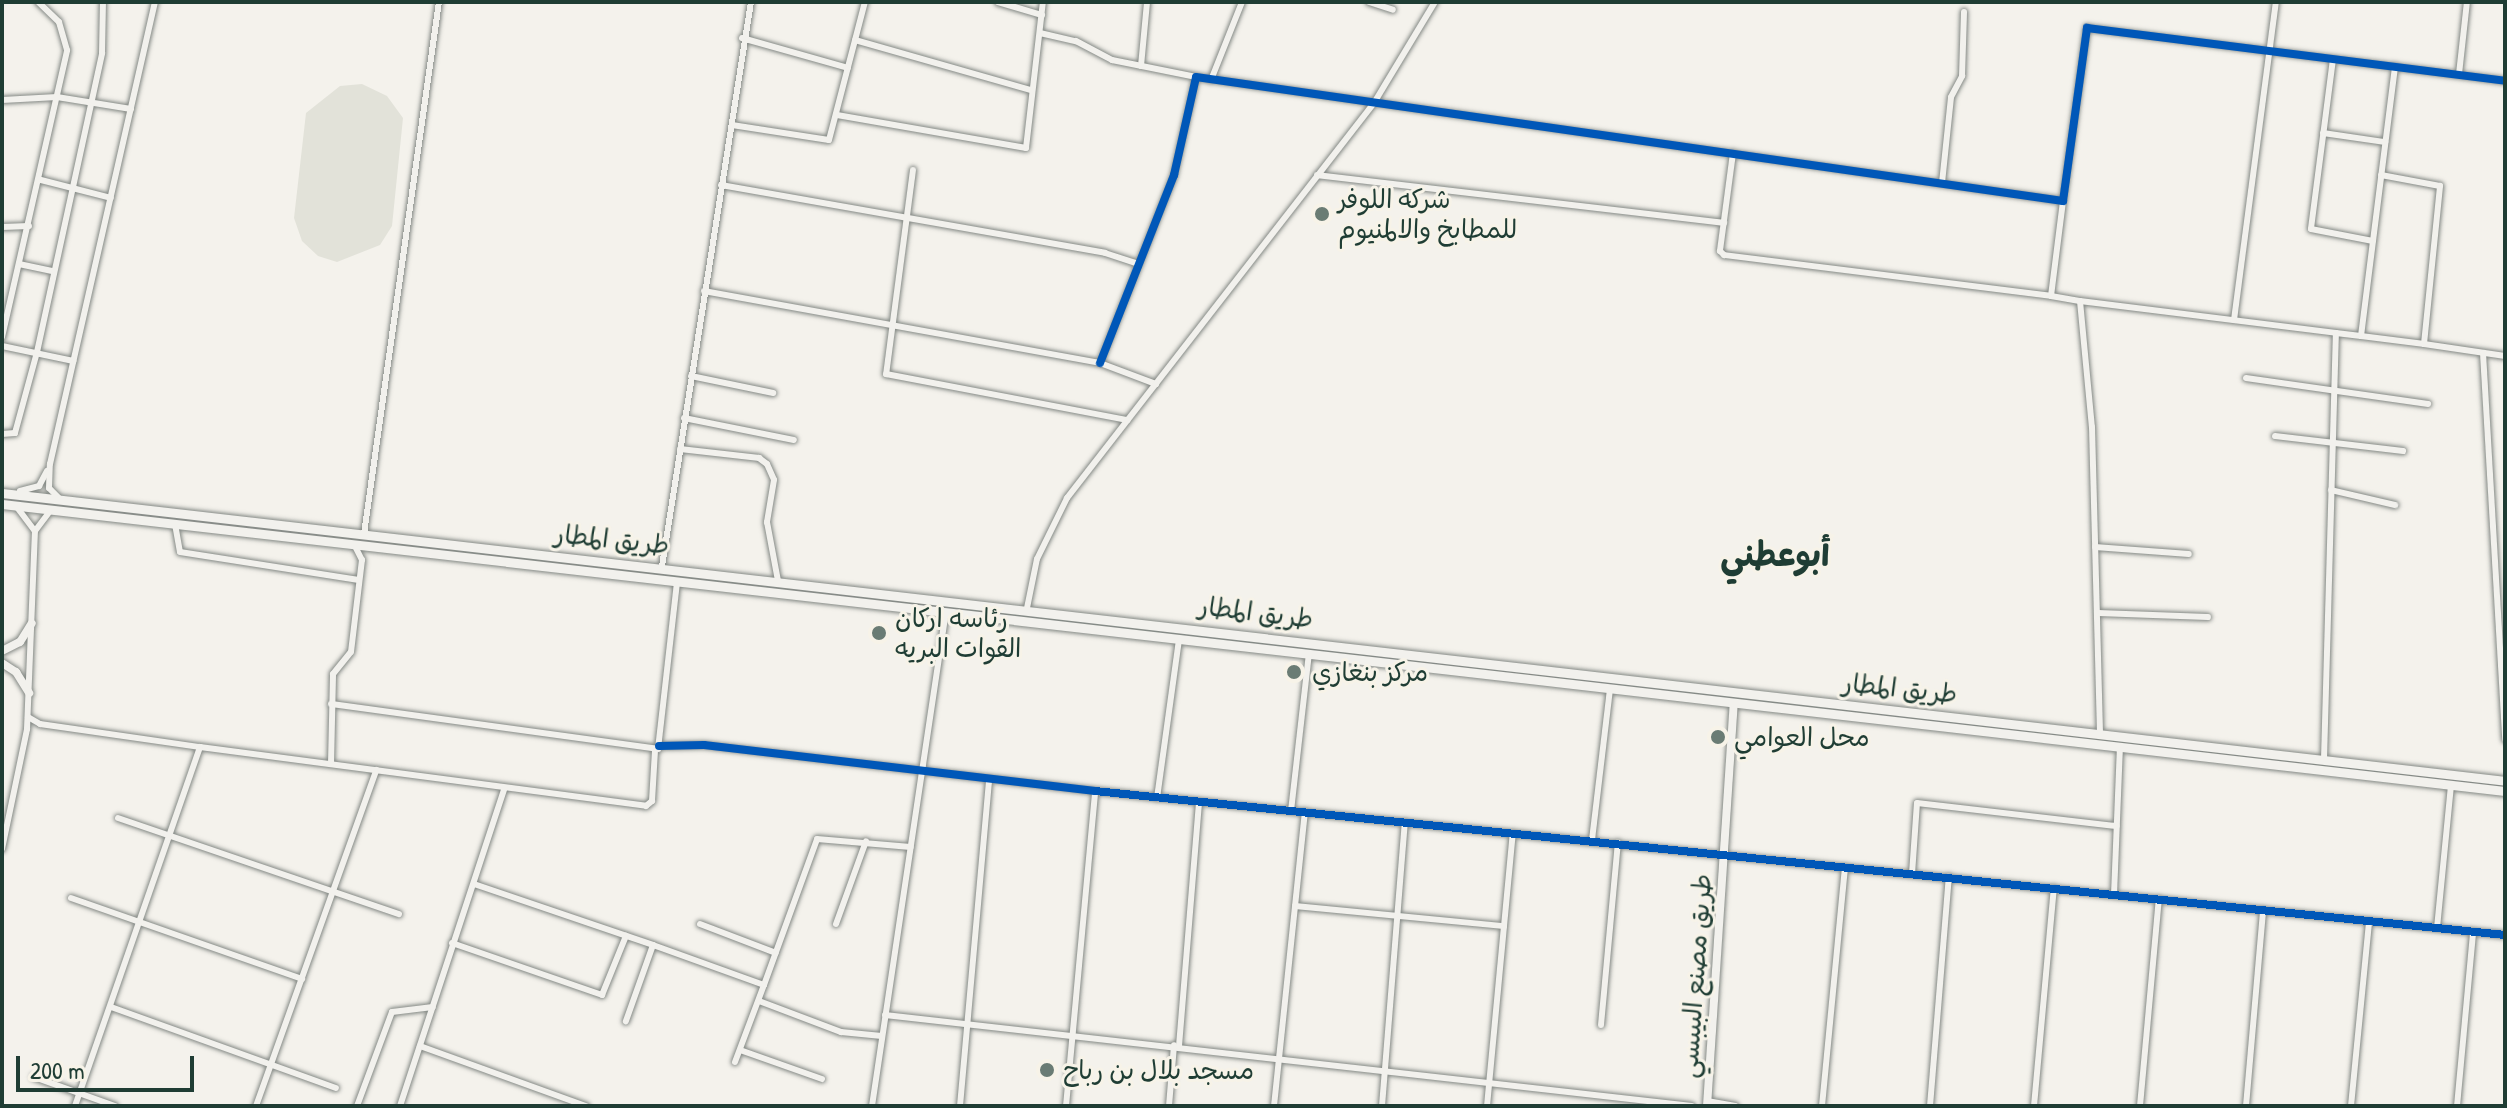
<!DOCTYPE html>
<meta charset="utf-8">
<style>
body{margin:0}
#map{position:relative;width:2507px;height:1108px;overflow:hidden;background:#f4f2ec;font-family:"Patrick Hand","Playpen Sans Arabic",sans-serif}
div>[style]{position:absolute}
.green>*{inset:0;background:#e2e2d9}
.roads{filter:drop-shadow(0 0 2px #848985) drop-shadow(0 0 2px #848985)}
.minor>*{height:6px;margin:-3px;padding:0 3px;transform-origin:3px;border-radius:3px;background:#f2f1ed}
.major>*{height:8px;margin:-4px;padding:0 4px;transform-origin:4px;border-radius:4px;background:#f2f1ed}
.highway>*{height:9px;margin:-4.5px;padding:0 4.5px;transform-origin:4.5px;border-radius:4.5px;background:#f2f1ed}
.cycleway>*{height:8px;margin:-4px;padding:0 4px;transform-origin:4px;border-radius:4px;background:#0057b8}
.dots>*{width:22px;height:22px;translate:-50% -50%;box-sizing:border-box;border:4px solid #f7f3e8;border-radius:50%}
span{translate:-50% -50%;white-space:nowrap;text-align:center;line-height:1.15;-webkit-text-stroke:6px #f7f3e8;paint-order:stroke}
.poi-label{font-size:26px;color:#1f3d34}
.left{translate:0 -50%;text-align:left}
.street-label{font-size:26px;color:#1f3d34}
.district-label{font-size:34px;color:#1f3d34;font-weight:700}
.frame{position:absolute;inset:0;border:4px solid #1f3d34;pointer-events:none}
.scale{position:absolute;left:16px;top:1056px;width:178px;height:36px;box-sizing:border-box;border:4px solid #1f3d34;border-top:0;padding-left:10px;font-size:24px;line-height:28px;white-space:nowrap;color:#1f3d34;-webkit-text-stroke:6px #f7f3e8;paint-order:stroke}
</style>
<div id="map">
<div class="green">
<i style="clip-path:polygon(362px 84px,387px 96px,403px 118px,392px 226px,380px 245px,337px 262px,318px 256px,302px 241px,294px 218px,306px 113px,340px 86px)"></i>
</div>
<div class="roads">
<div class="minor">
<i style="left:998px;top:2px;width:46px;rotate:16.5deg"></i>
<i style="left:1369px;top:2px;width:25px;rotate:18deg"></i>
<i style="left:1040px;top:33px;width:37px;rotate:13deg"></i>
<i style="left:1076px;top:41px;width:41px;rotate:27.8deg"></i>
<i style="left:1112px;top:60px;width:86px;rotate:11.4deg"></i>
<i style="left:742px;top:38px;width:110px;rotate:15.8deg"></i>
<i style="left:855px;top:40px;width:183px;rotate:15.9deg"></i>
<i style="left:2333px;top:59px;width:171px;rotate:97.4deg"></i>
<i style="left:2311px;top:229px;width:63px;rotate:11deg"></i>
<i style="left:1141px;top:66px;width:64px;rotate:-84.6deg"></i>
<i style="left:2459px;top:74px;width:72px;rotate:-83.7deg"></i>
<i style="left:1211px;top:80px;width:84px;rotate:-68.3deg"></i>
<i style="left:2px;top:100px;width:55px;rotate:-3.1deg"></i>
<i style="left:57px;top:97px;width:75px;rotate:9.2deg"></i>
<i style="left:837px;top:115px;width:192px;rotate:9.9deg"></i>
<i style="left:1026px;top:148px;width:147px;rotate:-83.4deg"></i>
<i style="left:732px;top:125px;width:98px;rotate:8.8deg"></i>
<i style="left:829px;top:140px;width:143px;rotate:-75.4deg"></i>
<i style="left:2323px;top:133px;width:63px;rotate:8.3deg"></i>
<i style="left:1733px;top:153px;width:99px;rotate:97.6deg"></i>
<i style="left:1720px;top:251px;width:6px;rotate:45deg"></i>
<i style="left:1724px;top:255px;width:330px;rotate:7.1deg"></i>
<i style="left:2051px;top:296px;width:96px;rotate:-82.8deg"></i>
<i style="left:913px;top:170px;width:206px;rotate:97.5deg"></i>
<i style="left:886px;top:374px;width:246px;rotate:10.8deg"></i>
<i style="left:1317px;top:175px;width:410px;rotate:6.7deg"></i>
<i style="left:41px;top:180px;width:72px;rotate:14.4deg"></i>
<i style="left:1942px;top:183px;width:86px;rotate:-84deg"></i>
<i style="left:1951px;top:97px;width:24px;rotate:-62deg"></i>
<i style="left:1962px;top:76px;width:64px;rotate:-88.2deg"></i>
<i style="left:721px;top:185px;width:390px;rotate:10deg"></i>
<i style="left:1105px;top:253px;width:35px;rotate:18deg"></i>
<i style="left:2px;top:227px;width:27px;rotate:-2deg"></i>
<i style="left:19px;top:264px;width:35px;rotate:12deg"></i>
<i style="left:704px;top:291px;width:402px;rotate:10.3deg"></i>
<i style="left:1100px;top:363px;width:60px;rotate:20.6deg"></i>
<i style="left:2051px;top:296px;width:29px;rotate:10deg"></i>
<i style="left:2080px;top:301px;width:127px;rotate:84.6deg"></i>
<i style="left:2092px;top:427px;width:306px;rotate:88.5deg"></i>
<i style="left:2080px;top:301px;width:258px;rotate:7.1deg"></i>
<i style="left:2234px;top:320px;width:321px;rotate:-82.5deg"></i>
<i style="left:2361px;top:336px;width:64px;rotate:7.2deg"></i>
<i style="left:2424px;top:344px;width:159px;rotate:-84.2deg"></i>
<i style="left:2440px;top:186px;width:60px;rotate:-169.4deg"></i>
<i style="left:2px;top:337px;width:294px;rotate:-77.2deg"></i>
<i style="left:67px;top:50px;width:29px;rotate:-106deg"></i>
<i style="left:59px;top:22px;width:29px;rotate:-136deg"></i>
<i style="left:2424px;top:344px;width:82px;rotate:8.4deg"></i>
<i style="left:2px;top:346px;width:73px;rotate:11.9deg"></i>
<i style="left:2483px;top:353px;width:387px;rotate:86.7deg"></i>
<i style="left:1100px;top:363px;width:202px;rotate:-68.5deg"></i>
<i style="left:1174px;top:175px;width:100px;rotate:-77.3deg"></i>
<i style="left:1196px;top:77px;width:876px;rotate:8.14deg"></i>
<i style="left:2063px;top:201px;width:175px;rotate:-82.1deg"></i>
<i style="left:2087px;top:28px;width:421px;rotate:7.2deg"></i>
<i style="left:691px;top:376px;width:84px;rotate:11.7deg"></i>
<i style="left:2246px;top:378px;width:184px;rotate:8.1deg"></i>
<i style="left:684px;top:418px;width:112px;rotate:11.3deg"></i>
<i style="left:2px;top:434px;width:13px;rotate:-4deg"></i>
<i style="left:15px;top:433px;width:84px;rotate:-74.8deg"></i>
<i style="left:37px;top:352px;width:306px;rotate:-77.7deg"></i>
<i style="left:102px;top:53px;width:51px;rotate:-88.9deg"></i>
<i style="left:2275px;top:436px;width:129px;rotate:6.7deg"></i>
<i style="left:680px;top:449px;width:80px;rotate:6.5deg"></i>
<i style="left:759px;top:458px;width:10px;rotate:37deg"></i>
<i style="left:767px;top:464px;width:17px;rotate:66deg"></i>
<i style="left:774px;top:480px;width:43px;rotate:99.5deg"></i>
<i style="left:767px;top:522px;width:60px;rotate:79.4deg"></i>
<i style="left:2331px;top:490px;width:66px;rotate:13.2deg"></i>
<i style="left:20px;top:491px;width:20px;rotate:-15deg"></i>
<i style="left:39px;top:486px;width:17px;rotate:-62deg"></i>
<i style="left:59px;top:498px;width:14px;rotate:-135deg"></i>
<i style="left:49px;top:488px;width:24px;rotate:-88deg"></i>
<i style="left:50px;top:464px;width:474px;rotate:-77.2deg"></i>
<i style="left:16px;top:506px;width:31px;rotate:53deg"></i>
<i style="left:175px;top:524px;width:28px;rotate:80deg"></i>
<i style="left:180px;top:552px;width:181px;rotate:8.9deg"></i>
<i style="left:364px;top:534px;width:537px;rotate:-81.98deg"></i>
<i style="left:2095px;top:547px;width:94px;rotate:4.3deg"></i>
<i style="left:662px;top:566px;width:571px;rotate:-81.03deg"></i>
<i style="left:1027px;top:608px;width:50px;rotate:-78.5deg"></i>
<i style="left:1037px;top:559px;width:68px;rotate:-63.8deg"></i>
<i style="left:1067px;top:498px;width:500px;rotate:-52.15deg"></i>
<i style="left:1374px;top:103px;width:118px;rotate:-58.9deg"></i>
<i style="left:2098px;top:613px;width:110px;rotate:2.1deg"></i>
<i style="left:331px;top:704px;width:330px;rotate:7.8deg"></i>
<i style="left:658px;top:749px;width:168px;rotate:-83.5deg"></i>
<i style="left:28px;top:717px;width:14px;rotate:30deg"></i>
<i style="left:40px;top:724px;width:162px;rotate:8.2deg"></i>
<i style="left:200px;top:747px;width:450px;rotate:7.5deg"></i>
<i style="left:646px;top:806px;width:8px;rotate:-40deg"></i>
<i style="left:652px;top:801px;width:51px;rotate:-86.6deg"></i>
<i style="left:659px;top:746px;width:45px;rotate:-1.3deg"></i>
<i style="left:704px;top:745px;width:394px;rotate:6.7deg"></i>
<i style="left:1095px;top:791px;width:1417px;rotate:5.83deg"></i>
<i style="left:2324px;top:759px;width:426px;rotate:-88.4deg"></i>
<i style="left:2336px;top:333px;width:25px;rotate:7deg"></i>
<i style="left:2361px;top:336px;width:272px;rotate:-82.8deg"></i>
<i style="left:331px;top:764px;width:90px;rotate:-88.7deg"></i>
<i style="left:333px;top:674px;width:28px;rotate:-51deg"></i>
<i style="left:351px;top:652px;width:93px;rotate:-83.2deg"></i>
<i style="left:362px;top:560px;width:16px;rotate:-117deg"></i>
<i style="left:1157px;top:798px;width:161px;rotate:-82.1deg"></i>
<i style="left:1291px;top:811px;width:158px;rotate:-83.5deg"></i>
<i style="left:118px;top:818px;width:297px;rotate:18.9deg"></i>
<i style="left:1592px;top:840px;width:152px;rotate:-83.2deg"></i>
<i style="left:2px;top:849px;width:123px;rotate:-78.2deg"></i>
<i style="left:27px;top:729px;width:198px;rotate:-87.7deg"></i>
<i style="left:35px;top:531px;width:26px;rotate:-53deg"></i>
<i style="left:1912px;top:874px;width:71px;rotate:-86deg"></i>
<i style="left:1917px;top:803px;width:201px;rotate:6.6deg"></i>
<i style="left:474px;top:884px;width:189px;rotate:18.8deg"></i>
<i style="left:653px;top:945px;width:81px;rotate:109.6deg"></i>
<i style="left:2114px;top:895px;width:149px;rotate:-87.7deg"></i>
<i style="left:71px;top:898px;width:245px;rotate:19.3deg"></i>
<i style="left:1295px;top:906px;width:210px;rotate:5.5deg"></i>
<i style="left:700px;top:924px;width:81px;rotate:20.9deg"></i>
<i style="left:836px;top:924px;width:88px;rotate:-70.1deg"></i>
<i style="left:2437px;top:928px;width:144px;rotate:-84.4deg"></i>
<i style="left:452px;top:943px;width:159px;rotate:19.1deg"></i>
<i style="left:602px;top:995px;width:64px;rotate:-67.9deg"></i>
<i style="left:653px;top:945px;width:118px;rotate:19.8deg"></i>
<i style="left:764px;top:985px;width:155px;rotate:-70deg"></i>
<i style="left:817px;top:839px;width:94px;rotate:4.9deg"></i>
<i style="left:759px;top:1001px;width:88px;rotate:20.7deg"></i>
<i style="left:841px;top:1032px;width:41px;rotate:5.6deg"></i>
<i style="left:111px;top:1007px;width:239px;rotate:19.8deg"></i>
<i style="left:885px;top:1015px;width:812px;rotate:6.43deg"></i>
<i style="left:1601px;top:1025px;width:183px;rotate:-84.7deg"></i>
<i style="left:420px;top:1046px;width:177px;rotate:19.9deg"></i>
<i style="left:1179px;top:1046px;width:245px;rotate:-85.3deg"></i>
<i style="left:740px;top:1050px;width:87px;rotate:19.5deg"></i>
<i style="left:735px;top:1062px;width:82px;rotate:-69.4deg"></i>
<i style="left:34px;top:1077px;width:86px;rotate:19.7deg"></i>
<i style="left:1707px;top:1101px;width:29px;rotate:10deg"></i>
<i style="left:75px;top:1106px;width:380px;rotate:-70.8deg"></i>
<i style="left:256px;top:1106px;width:357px;rotate:-70.3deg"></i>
<i style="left:357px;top:1106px;width:100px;rotate:-69.6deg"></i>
<i style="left:392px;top:1012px;width:41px;rotate:-7deg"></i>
<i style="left:400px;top:1106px;width:334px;rotate:-71.8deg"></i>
<i style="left:872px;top:1106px;width:499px;rotate:-81.5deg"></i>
<i style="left:960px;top:1106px;width:328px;rotate:-84.9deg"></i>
<i style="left:1066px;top:1106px;width:316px;rotate:-84.7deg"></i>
<i style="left:1169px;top:1106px;width:61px;rotate:-85.3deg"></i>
<i style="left:1274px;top:1106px;width:296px;rotate:-84deg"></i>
<i style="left:1382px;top:1106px;width:285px;rotate:-85.4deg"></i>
<i style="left:1487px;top:1106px;width:274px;rotate:-84.6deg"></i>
<i style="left:1822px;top:1106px;width:240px;rotate:-84.5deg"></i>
<i style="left:1930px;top:1106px;width:230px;rotate:-85.3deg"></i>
<i style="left:2034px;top:1106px;width:219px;rotate:-84.8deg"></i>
<i style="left:2140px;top:1106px;width:208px;rotate:-84.8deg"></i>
<i style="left:2246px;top:1106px;width:197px;rotate:-85deg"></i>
<i style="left:2351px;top:1106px;width:186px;rotate:-84.4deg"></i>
<i style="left:2457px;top:1106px;width:175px;rotate:-84.7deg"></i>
</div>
<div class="major">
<i style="left:2px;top:651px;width:20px;rotate:-27deg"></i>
<i style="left:20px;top:642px;width:22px;rotate:-58deg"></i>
<i style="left:2px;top:663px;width:17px;rotate:33deg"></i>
<i style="left:16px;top:672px;width:25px;rotate:58deg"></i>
<i style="left:1707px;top:1106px;width:403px;rotate:-86.2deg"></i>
</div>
<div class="highway">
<i style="left:2px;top:493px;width:2520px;rotate:6.56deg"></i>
<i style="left:2px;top:504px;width:2519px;rotate:6.54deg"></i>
</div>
</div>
<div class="cycleway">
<i style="left:1100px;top:363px;width:202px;rotate:-68.5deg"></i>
<i style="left:1174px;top:175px;width:100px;rotate:-77.3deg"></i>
<i style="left:1196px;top:77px;width:876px;rotate:8.14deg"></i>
<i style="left:2063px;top:201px;width:175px;rotate:-82.1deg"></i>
<i style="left:2087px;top:28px;width:421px;rotate:7.2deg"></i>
<i style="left:659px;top:746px;width:45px;rotate:-1.3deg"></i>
<i style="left:704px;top:745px;width:394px;rotate:6.7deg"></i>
<i style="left:1095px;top:791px;width:1417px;rotate:5.83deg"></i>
</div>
<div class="dots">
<i style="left:1322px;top:214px;background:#6a7c74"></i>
<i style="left:879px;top:633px;background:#6a7c74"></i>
<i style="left:1294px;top:672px;background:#6a7c74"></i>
<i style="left:1718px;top:737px;background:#6a7c74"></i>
<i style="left:1047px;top:1070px;background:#6a7c74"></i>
</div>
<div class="poi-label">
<span class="left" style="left:1338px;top:214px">شركه اللوفر<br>للمطابخ والالمنيوم</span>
<span class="left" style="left:895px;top:633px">رئاسه اركان<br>القوات البريه</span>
<span class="left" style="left:1312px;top:672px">مركز بنغازي</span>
<span class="left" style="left:1734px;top:737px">محل العوامي</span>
<span class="left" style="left:1063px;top:1070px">مسجد بلال بن رباح</span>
</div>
<div class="street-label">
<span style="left:612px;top:539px;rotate:6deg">طريق المطار</span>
<span style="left:1256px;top:612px;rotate:7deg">طريق المطار</span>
<span style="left:1900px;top:688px;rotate:6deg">طريق المطار</span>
<span style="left:1695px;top:976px;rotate:-86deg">طريق مصنع البيبسي</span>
</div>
<div class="district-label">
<span style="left:1775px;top:555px">أبوعطني</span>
</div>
<div class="frame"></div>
<div class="scale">200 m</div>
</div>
